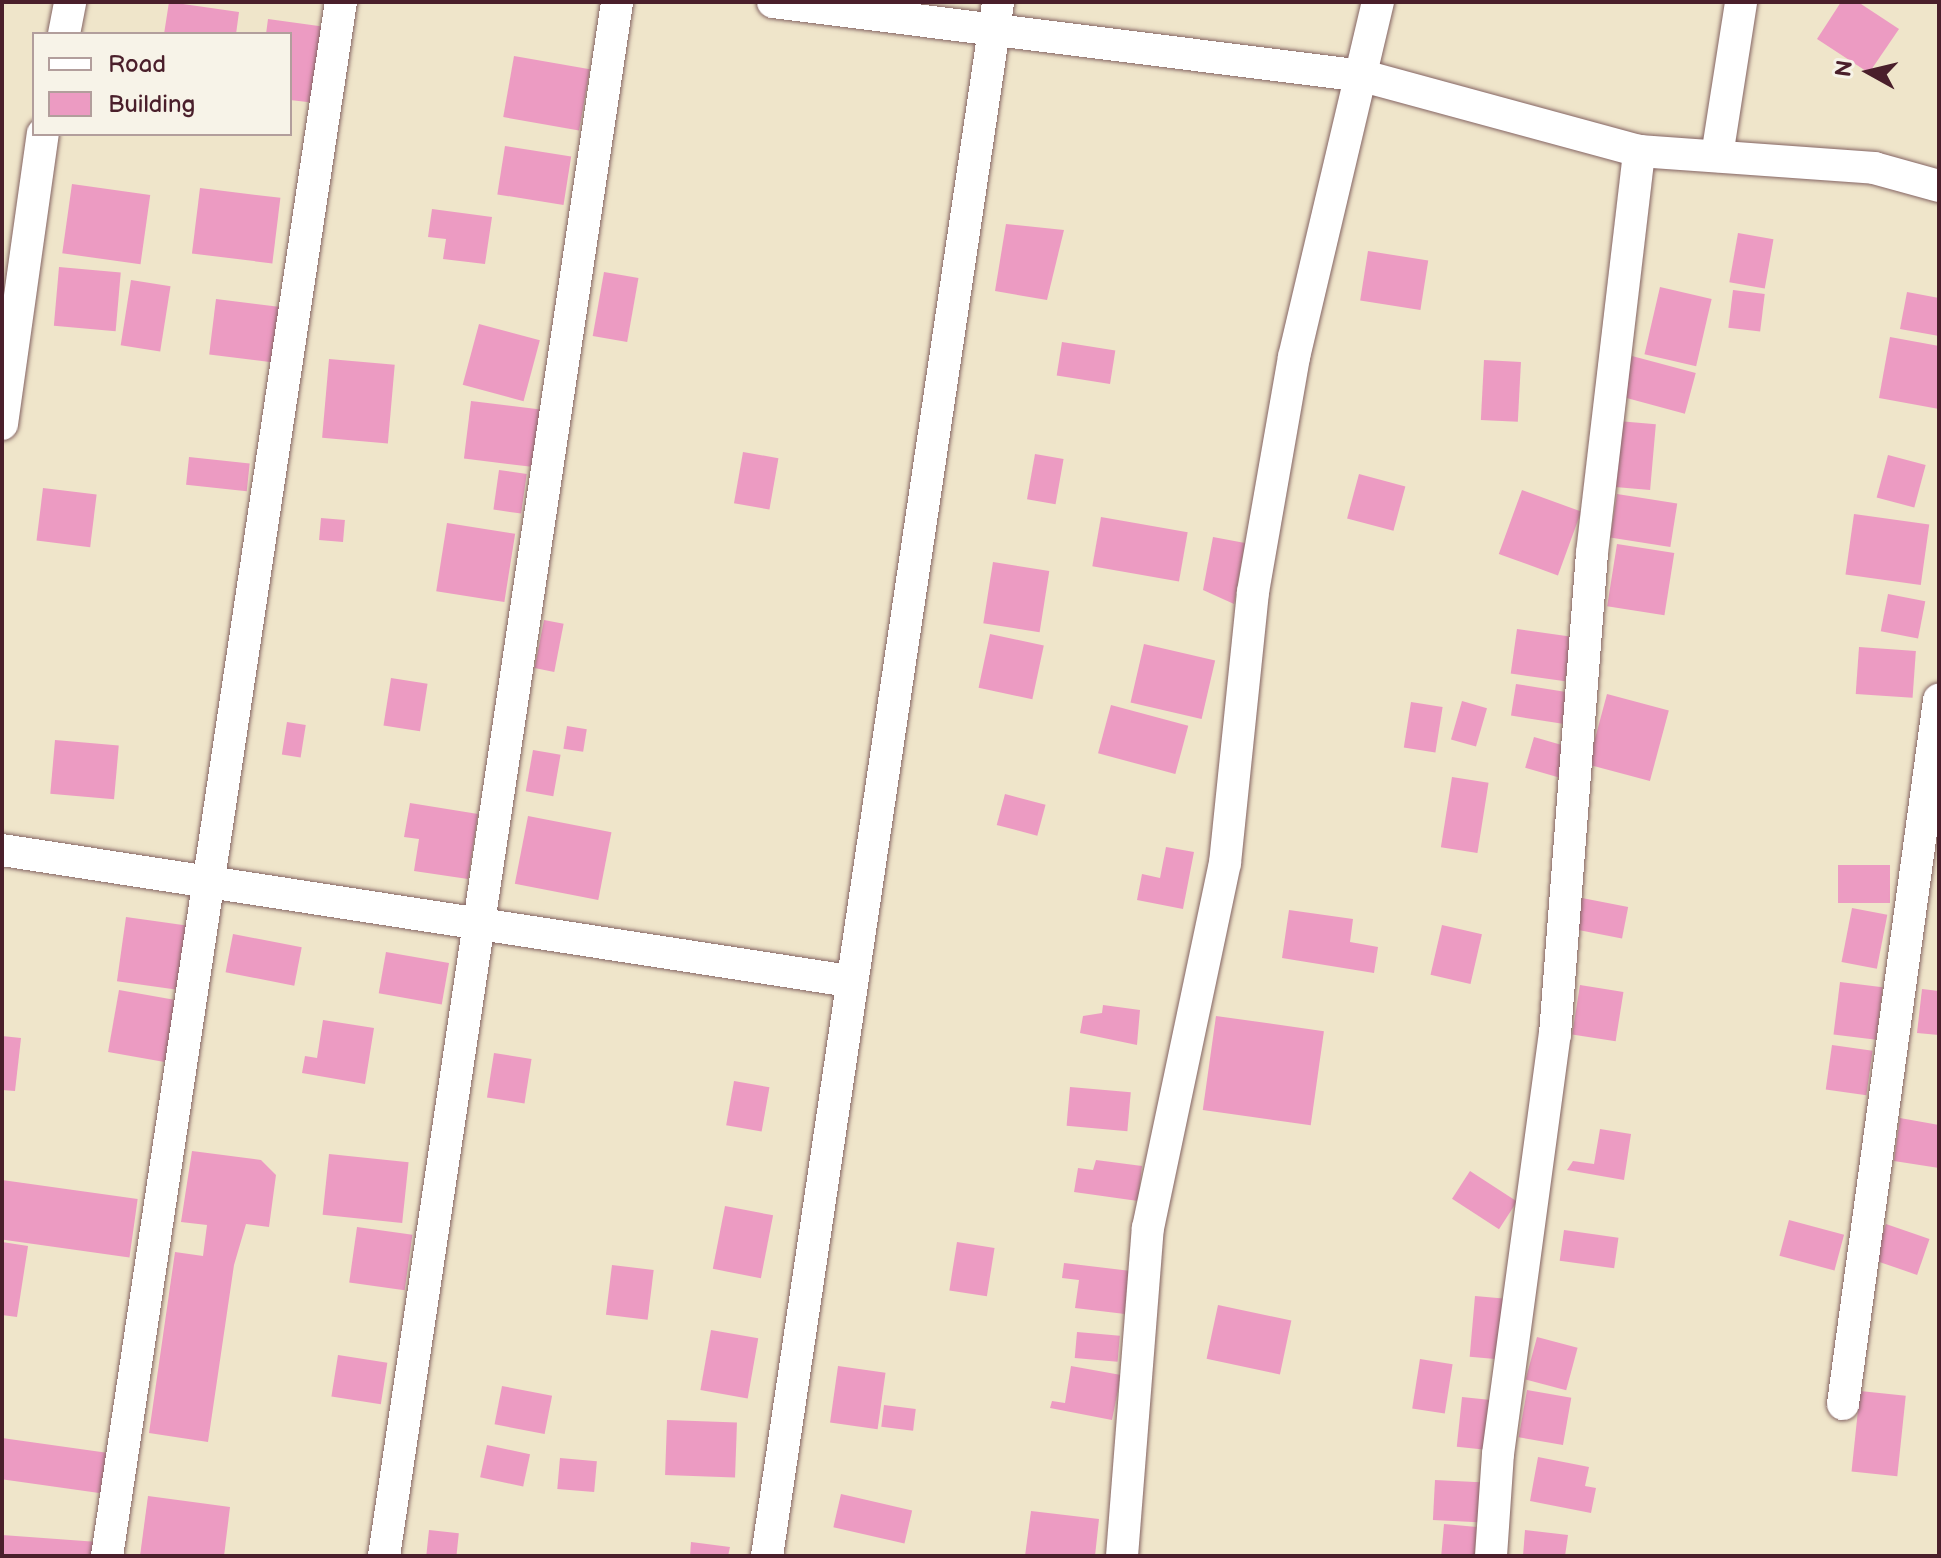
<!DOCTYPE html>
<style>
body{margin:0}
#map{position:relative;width:1941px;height:1558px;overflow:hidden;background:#efe5ca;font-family:"Balsamiq Sans",sans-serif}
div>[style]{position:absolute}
.building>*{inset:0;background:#ec9bc2;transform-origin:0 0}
.roads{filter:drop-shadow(0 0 2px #846463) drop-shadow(0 0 2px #846463)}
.minor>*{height:32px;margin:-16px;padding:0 16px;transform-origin:16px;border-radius:16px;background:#fff}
span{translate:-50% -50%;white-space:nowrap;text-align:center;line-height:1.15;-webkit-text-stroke:6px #f7f3e8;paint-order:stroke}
.frame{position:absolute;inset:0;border:4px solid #4a1f2b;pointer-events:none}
.legend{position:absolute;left:32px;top:32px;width:260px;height:104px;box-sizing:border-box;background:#f7f3e8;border:2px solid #b29e9c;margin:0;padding:10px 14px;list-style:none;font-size:24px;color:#4a1f2b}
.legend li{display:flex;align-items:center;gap:16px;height:40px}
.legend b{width:40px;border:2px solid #b29e9c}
.north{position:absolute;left:1829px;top:32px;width:80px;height:80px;-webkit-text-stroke:6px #f7f3e8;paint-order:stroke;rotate:278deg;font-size:22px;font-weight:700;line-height:32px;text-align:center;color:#4a1f2b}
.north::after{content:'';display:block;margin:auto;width:28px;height:36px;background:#4a1f2b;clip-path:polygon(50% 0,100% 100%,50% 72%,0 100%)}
</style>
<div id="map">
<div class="building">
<i style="clip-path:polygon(169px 2px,239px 12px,236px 34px,164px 34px)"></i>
<i style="clip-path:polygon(1841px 2px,1858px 2px,1899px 29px,1869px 73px,1817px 39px)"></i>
<i style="clip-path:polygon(268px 19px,326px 27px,316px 103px,290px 100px,290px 34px,266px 34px)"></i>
<i style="left:514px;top:56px;width:77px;height:62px;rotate:10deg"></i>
<i style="left:505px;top:146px;width:67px;height:49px;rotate:9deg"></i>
<i style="left:72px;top:184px;width:79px;height:70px;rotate:8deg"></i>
<i style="left:200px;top:188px;width:81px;height:66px;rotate:7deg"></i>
<i style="clip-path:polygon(432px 209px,492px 217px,485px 264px,443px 259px,446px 239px,428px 237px)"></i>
<i style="clip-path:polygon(1006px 224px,1064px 230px,1047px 300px,995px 291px)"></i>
<i style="left:1738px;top:233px;width:36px;height:50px;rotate:10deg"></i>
<i style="left:1368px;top:251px;width:61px;height:50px;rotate:9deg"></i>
<i style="left:59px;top:267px;width:62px;height:59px;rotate:5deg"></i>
<i style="left:604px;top:272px;width:35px;height:65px;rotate:10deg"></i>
<i style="left:131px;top:280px;width:40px;height:66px;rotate:9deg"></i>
<i style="left:1660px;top:287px;width:53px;height:69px;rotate:13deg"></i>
<i style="left:1733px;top:290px;width:32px;height:38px;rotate:7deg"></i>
<i style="clip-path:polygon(1907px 292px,1939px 298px,1939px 336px,1900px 329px)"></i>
<i style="left:216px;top:299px;width:71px;height:56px;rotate:7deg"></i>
<i style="left:479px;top:324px;width:63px;height:63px;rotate:15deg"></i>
<i style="clip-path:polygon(1890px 337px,1939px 346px,1939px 409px,1879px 398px)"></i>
<i style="left:1062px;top:342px;width:54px;height:34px;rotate:9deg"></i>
<i style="left:1632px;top:356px;width:66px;height:42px;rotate:15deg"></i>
<i style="left:329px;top:359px;width:66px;height:79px;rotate:5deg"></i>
<i style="left:1484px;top:360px;width:37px;height:60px;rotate:3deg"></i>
<i style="left:471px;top:401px;width:70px;height:58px;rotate:7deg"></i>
<i style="left:1618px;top:421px;width:38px;height:66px;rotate:5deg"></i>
<i style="left:743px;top:452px;width:36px;height:52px;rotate:10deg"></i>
<i style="left:1035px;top:454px;width:29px;height:46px;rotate:10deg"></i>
<i style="left:1888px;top:455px;width:39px;height:44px;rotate:15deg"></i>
<i style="left:189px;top:457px;width:61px;height:28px;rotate:6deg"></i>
<i style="left:499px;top:470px;width:28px;height:40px;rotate:8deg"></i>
<i style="left:1359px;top:474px;width:48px;height:46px;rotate:15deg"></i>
<i style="left:43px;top:488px;width:54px;height:53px;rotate:7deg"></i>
<i style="left:1522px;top:490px;width:63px;height:68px;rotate:20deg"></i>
<i style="left:1617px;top:494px;width:61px;height:44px;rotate:9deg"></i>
<i style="left:1854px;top:514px;width:76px;height:61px;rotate:8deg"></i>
<i style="left:1101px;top:517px;width:88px;height:50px;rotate:10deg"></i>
<i style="left:321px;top:518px;width:24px;height:22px;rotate:5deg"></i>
<i style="left:447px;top:523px;width:69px;height:69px;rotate:9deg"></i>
<i style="clip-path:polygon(1213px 537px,1245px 543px,1234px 604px,1203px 590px)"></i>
<i style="left:1617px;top:544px;width:58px;height:63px;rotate:9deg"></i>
<i style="left:993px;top:562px;width:57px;height:62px;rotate:9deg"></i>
<i style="left:1888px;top:594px;width:38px;height:38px;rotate:11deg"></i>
<i style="left:544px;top:620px;width:20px;height:49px;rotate:11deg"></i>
<i style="left:1517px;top:629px;width:55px;height:45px;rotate:8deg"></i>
<i style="left:990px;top:634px;width:55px;height:55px;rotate:12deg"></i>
<i style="left:1144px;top:644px;width:73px;height:60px;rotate:13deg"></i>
<i style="left:1859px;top:647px;width:57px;height:47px;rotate:4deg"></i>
<i style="left:391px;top:678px;width:37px;height:48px;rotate:9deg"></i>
<i style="left:1516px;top:684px;width:57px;height:32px;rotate:9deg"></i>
<i style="left:1607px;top:694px;width:64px;height:73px;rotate:15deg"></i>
<i style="left:1462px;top:701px;width:26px;height:40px;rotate:16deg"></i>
<i style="left:1411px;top:702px;width:32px;height:46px;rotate:9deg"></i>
<i style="left:1111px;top:705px;width:80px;height:50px;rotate:15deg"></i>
<i style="left:287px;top:722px;width:19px;height:33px;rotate:9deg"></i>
<i style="left:567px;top:726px;width:20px;height:23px;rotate:9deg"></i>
<i style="left:1534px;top:737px;width:37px;height:32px;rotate:16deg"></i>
<i style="left:55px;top:740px;width:64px;height:54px;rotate:5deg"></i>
<i style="left:533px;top:750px;width:28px;height:42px;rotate:10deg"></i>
<i style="left:1452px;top:777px;width:37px;height:71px;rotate:9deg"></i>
<i style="left:1005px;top:794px;width:42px;height:32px;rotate:15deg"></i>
<i style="clip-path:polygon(410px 803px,478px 814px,468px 879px,414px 871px,419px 839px,404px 837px)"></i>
<i style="left:528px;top:816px;width:85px;height:69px;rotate:11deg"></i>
<i style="clip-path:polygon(1166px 847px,1194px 852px,1183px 909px,1137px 900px,1142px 874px,1160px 878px)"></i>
<i style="left:1838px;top:865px;width:52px;height:38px"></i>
<i style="left:1582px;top:898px;width:47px;height:32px;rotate:11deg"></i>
<i style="left:1852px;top:908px;width:36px;height:55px;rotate:11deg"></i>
<i style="clip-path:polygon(1289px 910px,1353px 919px,1350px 942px,1378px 947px,1374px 973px,1282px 958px)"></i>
<i style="left:126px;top:917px;width:61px;height:65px;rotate:8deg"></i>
<i style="left:1442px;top:925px;width:41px;height:51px;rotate:13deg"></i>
<i style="left:233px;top:934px;width:70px;height:39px;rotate:11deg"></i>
<i style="left:386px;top:952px;width:64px;height:42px;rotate:10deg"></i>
<i style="left:1840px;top:982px;width:43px;height:53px;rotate:7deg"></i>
<i style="left:1580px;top:985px;width:44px;height:50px;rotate:9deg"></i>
<i style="clip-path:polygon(1922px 989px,1939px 991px,1939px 1035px,1917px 1033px)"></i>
<i style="left:119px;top:990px;width:66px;height:63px;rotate:10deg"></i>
<i style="clip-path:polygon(1103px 1005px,1140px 1010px,1137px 1045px,1080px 1033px,1083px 1016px,1102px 1013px)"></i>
<i style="left:1216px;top:1016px;width:109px;height:95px;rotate:8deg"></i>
<i style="clip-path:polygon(323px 1020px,374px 1028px,365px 1084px,302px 1073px,305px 1056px,317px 1058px)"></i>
<i style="clip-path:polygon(2px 1036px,21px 1038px,15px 1091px,2px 1090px)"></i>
<i style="left:1832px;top:1045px;width:41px;height:45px;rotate:8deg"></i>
<i style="left:494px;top:1053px;width:38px;height:45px;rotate:9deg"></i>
<i style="left:734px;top:1081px;width:36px;height:45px;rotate:10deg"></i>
<i style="left:1070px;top:1087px;width:61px;height:39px;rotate:5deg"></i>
<i style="clip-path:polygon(1900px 1118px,1939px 1125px,1939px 1168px,1894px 1161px)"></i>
<i style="clip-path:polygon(1600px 1129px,1631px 1134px,1624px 1180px,1567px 1170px,1573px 1161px,1594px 1164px)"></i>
<i style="clip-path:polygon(192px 1151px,261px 1160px,276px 1175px,269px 1227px,246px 1224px,234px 1265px,208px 1442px,149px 1433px,175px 1252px,203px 1256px,207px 1225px,181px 1222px)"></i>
<i style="left:329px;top:1154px;width:80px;height:61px;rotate:6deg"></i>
<i style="clip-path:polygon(1096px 1160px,1142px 1166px,1138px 1201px,1074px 1192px,1078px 1168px,1093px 1170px)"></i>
<i style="left:1470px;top:1171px;width:56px;height:33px;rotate:33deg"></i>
<i style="left:2px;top:1180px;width:137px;height:59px;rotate:8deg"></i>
<i style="left:725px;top:1206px;width:49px;height:64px;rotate:11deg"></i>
<i style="left:1789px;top:1220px;width:57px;height:37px;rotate:15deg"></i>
<i style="left:1886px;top:1224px;width:46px;height:38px;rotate:19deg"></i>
<i style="left:357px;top:1227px;width:56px;height:56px;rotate:8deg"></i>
<i style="left:1564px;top:1230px;width:55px;height:31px;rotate:8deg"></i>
<i style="clip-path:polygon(2px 1242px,28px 1246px,17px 1317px,2px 1315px)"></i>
<i style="left:957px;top:1242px;width:38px;height:49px;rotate:9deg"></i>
<i style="clip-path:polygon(1064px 1263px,1131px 1271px,1125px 1314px,1075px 1308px,1079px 1280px,1062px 1278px)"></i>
<i style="left:612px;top:1265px;width:42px;height:50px;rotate:7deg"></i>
<i style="left:1475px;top:1296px;width:34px;height:61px;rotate:5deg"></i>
<i style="left:1218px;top:1305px;width:75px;height:55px;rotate:12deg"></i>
<i style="left:711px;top:1330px;width:48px;height:61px;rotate:10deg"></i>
<i style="left:1077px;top:1332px;width:43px;height:26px;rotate:5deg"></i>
<i style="left:1537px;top:1337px;width:42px;height:44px;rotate:15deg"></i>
<i style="left:338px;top:1355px;width:50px;height:42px;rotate:9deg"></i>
<i style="left:1420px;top:1359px;width:33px;height:50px;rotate:9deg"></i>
<i style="left:838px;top:1366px;width:48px;height:57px;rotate:8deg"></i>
<i style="clip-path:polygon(1071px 1366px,1121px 1375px,1112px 1420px,1050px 1408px,1052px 1401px,1065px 1403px)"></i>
<i style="left:502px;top:1386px;width:51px;height:39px;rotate:11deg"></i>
<i style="left:1527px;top:1390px;width:45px;height:48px;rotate:10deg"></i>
<i style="left:1860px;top:1391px;width:46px;height:81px;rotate:6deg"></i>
<i style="left:1462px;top:1397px;width:29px;height:50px;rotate:6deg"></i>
<i style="left:884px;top:1405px;width:32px;height:22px;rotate:7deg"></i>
<i style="left:667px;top:1420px;width:70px;height:55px;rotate:2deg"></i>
<i style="left:2px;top:1438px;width:111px;height:41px;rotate:8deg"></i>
<i style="left:487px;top:1445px;width:44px;height:33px;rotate:12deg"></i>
<i style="clip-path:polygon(1538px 1457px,1589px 1467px,1585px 1486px,1596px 1488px,1591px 1513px,1530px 1501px)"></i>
<i style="left:560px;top:1458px;width:37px;height:31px;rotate:5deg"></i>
<i style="left:1435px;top:1480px;width:50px;height:40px;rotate:3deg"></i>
<i style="left:841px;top:1494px;width:73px;height:34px;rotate:13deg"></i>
<i style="clip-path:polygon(148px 1496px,230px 1507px,224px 1556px,140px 1556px)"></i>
<i style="clip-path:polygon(1031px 1511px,1099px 1519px,1095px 1556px,1025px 1556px)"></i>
<i style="left:1444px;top:1524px;width:33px;height:32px;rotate:5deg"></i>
<i style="left:429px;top:1530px;width:30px;height:26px;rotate:6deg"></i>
<i style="clip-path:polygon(1525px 1530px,1568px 1535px,1565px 1556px,1523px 1556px)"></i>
<i style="clip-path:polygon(2px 1535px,98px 1542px,97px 1556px,2px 1556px)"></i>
<i style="clip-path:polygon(691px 1542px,730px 1547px,728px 1556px,690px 1556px)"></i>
</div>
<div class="roads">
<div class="minor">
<i style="left:773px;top:2px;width:595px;rotate:7.15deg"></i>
<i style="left:1363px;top:76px;width:286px;rotate:15.2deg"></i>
<i style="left:1639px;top:151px;width:236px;rotate:4.1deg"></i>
<i style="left:1874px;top:168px;width:67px;rotate:15.5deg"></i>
<i style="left:64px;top:34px;width:33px;rotate:-79deg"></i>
<i style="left:1717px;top:156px;width:156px;rotate:-81.1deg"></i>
<i style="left:2px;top:424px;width:293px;rotate:-82deg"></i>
<i style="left:2px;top:850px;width:857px;rotate:8.79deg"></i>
<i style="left:1843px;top:1404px;width:711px;rotate:-82.23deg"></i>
<i style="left:107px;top:1556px;width:1572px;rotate:-81.44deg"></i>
<i style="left:384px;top:1556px;width:1571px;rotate:-81.47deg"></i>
<i style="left:767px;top:1556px;width:1571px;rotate:-81.54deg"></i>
<i style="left:1122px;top:1556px;width:329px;rotate:-85.5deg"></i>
<i style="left:1148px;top:1228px;width:373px;rotate:-78.1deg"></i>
<i style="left:1225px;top:863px;width:272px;rotate:-84.1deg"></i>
<i style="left:1253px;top:592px;width:239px;rotate:-80.1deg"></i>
<i style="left:1294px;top:357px;width:365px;rotate:-76.7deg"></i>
<i style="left:1491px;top:1556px;width:102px;rotate:-86.1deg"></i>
<i style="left:1498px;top:1454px;width:424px;rotate:-82.3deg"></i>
<i style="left:1555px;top:1034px;width:482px;rotate:-85.6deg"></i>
<i style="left:1592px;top:553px;width:405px;rotate:-83.3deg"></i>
</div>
</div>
<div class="frame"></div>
<ul class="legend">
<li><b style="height:10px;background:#fff"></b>Road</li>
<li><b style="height:22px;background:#ec9bc2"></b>Building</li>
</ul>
<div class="north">N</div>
</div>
